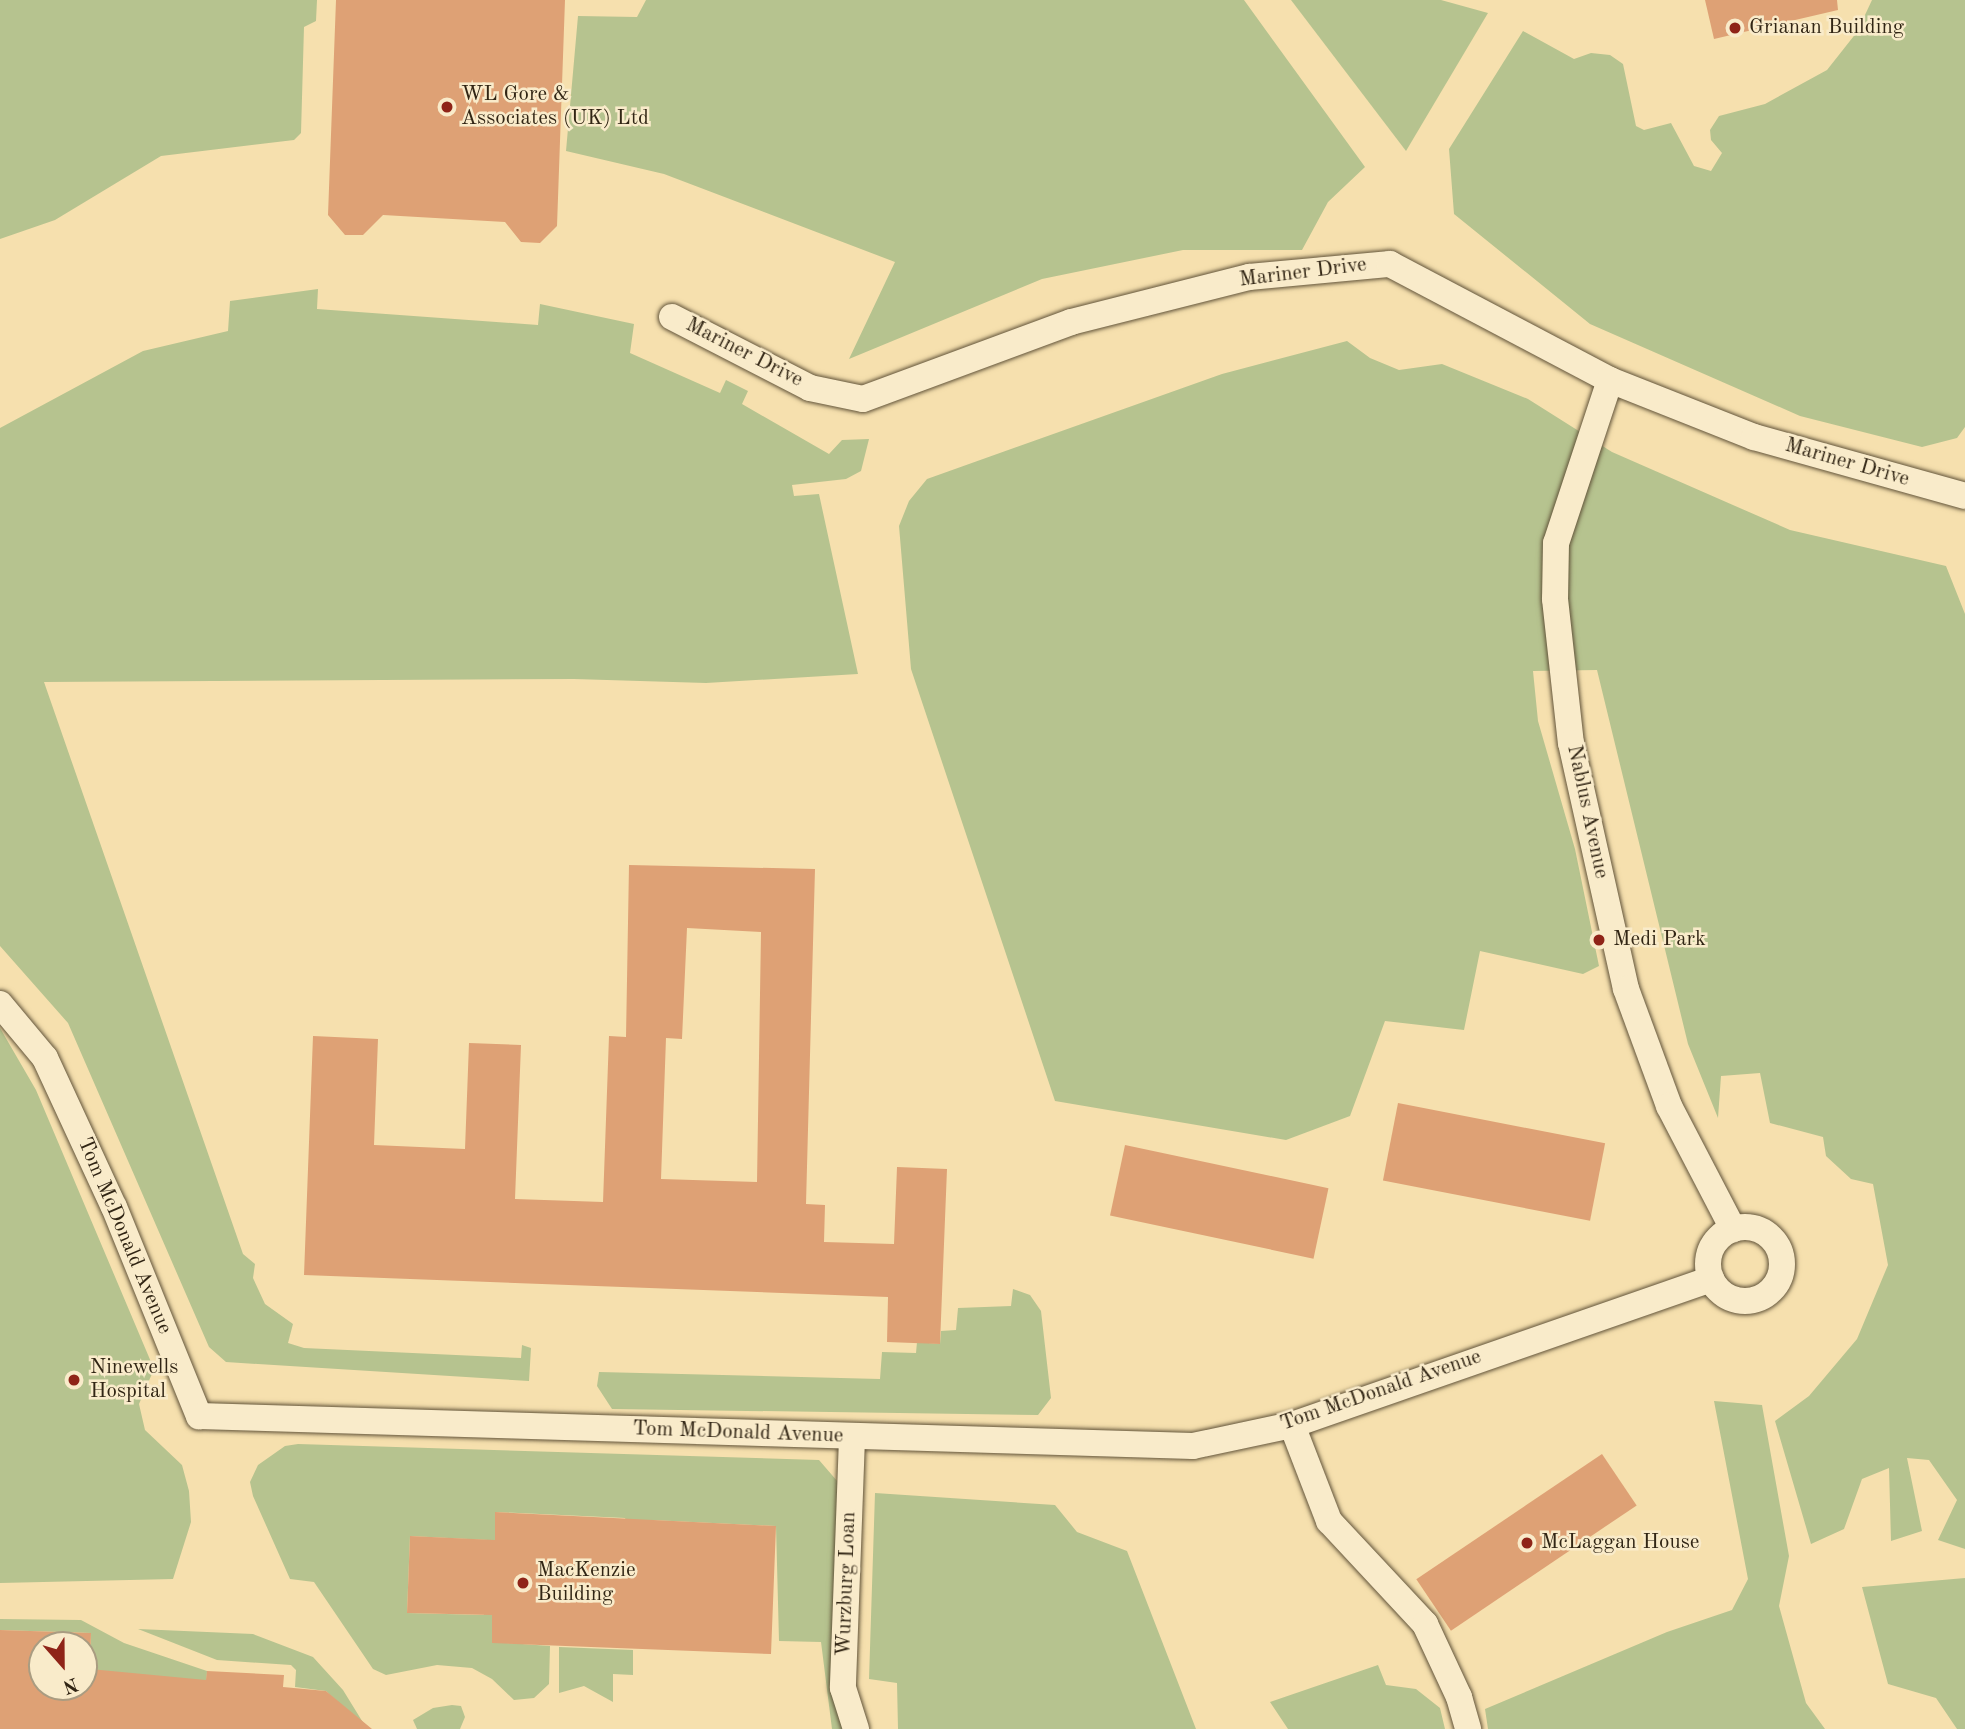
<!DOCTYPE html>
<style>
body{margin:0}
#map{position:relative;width:1965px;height:1729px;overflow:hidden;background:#f6e0ae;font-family:"Old Standard TT",serif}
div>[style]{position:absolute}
.green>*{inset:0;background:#b6c38f}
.building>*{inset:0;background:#dea175;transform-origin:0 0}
.roads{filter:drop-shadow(0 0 2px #62543a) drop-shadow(0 0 2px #62543a)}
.street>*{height:26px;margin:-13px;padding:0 13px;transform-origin:13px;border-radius:13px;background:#f9ebca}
.street>.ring{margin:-13px;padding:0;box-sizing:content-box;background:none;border:26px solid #f9ebca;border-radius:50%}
.dots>*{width:19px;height:19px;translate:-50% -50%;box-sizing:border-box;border:4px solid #f9ebca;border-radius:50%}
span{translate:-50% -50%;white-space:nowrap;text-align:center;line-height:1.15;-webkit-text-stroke:5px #f9ebca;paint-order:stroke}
.poi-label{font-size:21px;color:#312514}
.left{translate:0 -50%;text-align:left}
.street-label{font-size:21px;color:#312514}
.north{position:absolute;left:28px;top:1631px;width:70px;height:70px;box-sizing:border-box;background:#f9ebca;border:2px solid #a99c81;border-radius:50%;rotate:159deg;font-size:19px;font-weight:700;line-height:28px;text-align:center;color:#312514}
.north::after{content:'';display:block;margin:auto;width:24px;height:32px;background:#8f2418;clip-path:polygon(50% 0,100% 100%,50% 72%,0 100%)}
</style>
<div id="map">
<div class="green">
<i style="clip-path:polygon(0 0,317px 0,316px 21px,304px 27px,301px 133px,294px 140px,161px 156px,55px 220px,0 239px)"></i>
<i style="clip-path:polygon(646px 0,1244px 0,1365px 167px,1328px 202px,1302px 250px,1183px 250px,1042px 279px,849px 359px,895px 262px,664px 174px,566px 151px,578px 16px,637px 17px)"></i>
<i style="clip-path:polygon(1291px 0,1441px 0,1488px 13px,1406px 151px)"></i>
<i style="clip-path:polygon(1872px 0,1965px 0,1965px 427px,1957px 438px,1922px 447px,1800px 416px,1590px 324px,1454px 214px,1449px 149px,1523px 31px,1574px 59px,1591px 53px,1610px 55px,1623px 64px,1636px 126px,1644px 130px,1671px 123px,1694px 166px,1711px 171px,1722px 153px,1711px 140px,1710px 130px,1719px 116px,1765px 104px,1827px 70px,1857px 32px)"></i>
<i style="clip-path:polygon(318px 289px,317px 309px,538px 325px,540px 304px,634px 324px,630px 353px,720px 393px,726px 380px,748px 391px,742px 404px,829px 454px,842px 440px,869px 439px,861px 471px,846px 479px,792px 485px,794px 496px,819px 494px,858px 674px,706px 683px,574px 679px,44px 682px,243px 1254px,255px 1264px,253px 1278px,265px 1304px,293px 1324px,288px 1343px,304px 1348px,521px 1358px,522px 1345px,531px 1348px,529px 1381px,226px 1362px,209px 1347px,68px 1023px,0 946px,0 428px,143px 351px,228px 331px,230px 301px)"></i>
<i style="clip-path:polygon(1347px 341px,1370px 358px,1399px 370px,1442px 364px,1528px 399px,1612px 452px,1790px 530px,1946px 566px,1965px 614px,1965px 1549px,1938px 1540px,1957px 1500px,1929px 1460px,1907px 1458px,1922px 1531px,1891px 1541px,1889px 1468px,1862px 1479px,1844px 1529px,1811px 1544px,1775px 1421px,1809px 1396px,1857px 1339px,1888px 1265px,1873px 1184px,1851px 1179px,1826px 1156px,1823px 1137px,1770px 1123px,1760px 1073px,1721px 1076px,1718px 1118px,1688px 1044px,1597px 670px,1533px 671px,1538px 721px,1575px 849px,1599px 966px,1583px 974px,1480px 951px,1464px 1030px,1385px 1021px,1350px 1116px,1286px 1140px,1055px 1101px,911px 669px,899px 526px,909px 501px,927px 479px,1222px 374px)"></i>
<i style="clip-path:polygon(0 1028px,36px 1090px,154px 1369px,139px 1404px,145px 1430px,182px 1465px,189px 1491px,191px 1522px,173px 1579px,0 1583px)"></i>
<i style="clip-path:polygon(1013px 1289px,1030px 1295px,1041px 1311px,1051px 1398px,1038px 1415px,612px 1409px,597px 1386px,599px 1372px,880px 1379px,882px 1352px,916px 1353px,917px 1342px,940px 1344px,941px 1331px,956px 1330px,958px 1308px,1011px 1306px)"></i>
<i style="clip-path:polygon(1714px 1401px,1762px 1405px,1789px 1556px,1779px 1606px,1806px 1703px,1825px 1729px,1488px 1729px,1485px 1709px,1667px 1632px,1732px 1610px,1748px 1579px)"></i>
<i style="clip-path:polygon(298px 1444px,819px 1460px,838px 1482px,849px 1729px,832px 1729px,821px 1642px,779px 1641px,776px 1526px,652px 1520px,649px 1583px,625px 1518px,496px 1512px,494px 1567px,488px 1540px,410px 1536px,407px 1613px,484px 1615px,486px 1589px,493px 1589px,492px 1642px,550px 1646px,549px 1684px,534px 1698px,514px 1700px,492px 1679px,472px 1668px,437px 1665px,386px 1675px,373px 1669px,314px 1582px,290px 1579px,253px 1496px,250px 1482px,258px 1465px,285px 1446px)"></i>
<i style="clip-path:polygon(875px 1493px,1055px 1505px,1077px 1532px,1127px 1551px,1196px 1729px,898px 1729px,897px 1683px,869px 1679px)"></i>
<i style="clip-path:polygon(1965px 1578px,1965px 1729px,1957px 1729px,1936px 1698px,1888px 1684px,1862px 1587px)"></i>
<i style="clip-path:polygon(0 1619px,81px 1620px,124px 1643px,207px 1671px,204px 1729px,90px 1670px,91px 1633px,0 1630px)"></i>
<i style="clip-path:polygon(138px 1629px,253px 1634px,313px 1657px,343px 1690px,367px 1729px,326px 1691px,295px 1687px,296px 1670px,291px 1665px,217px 1660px)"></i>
<i style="clip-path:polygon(559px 1647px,633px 1650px,633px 1675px,613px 1674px,613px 1702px,584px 1686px,559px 1693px)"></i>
<i style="clip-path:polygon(1378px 1665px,1386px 1685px,1416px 1689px,1440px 1708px,1445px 1729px,1288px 1729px,1270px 1702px)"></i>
<i style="clip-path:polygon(452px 1705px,461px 1706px,465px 1717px,460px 1729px,417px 1729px,413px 1720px,433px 1708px)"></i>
</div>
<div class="building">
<i style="clip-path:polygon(336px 0,565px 0,557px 226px,540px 243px,521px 242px,505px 222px,383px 215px,363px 235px,345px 235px,328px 215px)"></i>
<i style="clip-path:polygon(1705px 0,1837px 0,1838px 10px,1714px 39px)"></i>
<i style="clip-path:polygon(evenodd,629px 865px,815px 869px,806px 1204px,825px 1205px,824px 1242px,894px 1244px,897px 1167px,947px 1169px,940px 1344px,887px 1342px,888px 1297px,304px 1275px,313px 1036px,378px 1039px,374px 1145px,465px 1149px,469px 1043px,521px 1045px,515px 1199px,603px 1202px,609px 1036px,626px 1037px,629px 865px,687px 928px,761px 932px,757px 1182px,661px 1179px,666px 1038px,682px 1039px,687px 928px)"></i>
<i style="left:1398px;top:1103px;width:211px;height:79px;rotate:11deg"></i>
<i style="left:1125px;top:1145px;width:208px;height:72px;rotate:12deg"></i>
<i style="left:1602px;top:1454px;width:62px;height:224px;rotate:56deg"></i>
<i style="clip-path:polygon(495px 1512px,776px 1526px,771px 1654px,492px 1643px,492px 1615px,407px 1613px,410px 1536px,495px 1540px)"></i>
<i style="clip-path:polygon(evenodd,0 1630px,91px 1633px,90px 1669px,206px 1680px,207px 1671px,284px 1675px,283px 1687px,326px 1691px,372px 1729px,0 1729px,0 1630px,42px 1645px,84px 1645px,84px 1687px,42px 1687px,42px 1645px)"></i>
</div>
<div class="roads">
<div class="street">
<i style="left:672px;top:317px;width:155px;rotate:27.2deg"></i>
<i style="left:810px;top:388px;width:54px;rotate:11.7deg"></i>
<i style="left:863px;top:399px;width:222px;rotate:-20.3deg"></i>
<i style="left:1071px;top:322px;width:184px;rotate:-14.2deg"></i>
<i style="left:1249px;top:277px;width:142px;rotate:-5.3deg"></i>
<i style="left:1390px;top:264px;width:249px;rotate:27.8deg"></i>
<i style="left:1610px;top:380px;width:155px;rotate:21.6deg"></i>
<i style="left:1754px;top:437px;width:219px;rotate:15.6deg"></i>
<i style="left:1610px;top:380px;width:172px;rotate:108.3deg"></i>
<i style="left:1556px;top:543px;width:56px;rotate:91deg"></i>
<i style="left:1555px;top:599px;width:145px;rotate:83.7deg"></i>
<i style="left:1571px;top:743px;width:252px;rotate:77.4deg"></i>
<i style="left:1626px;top:989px;width:125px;rotate:69.8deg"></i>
<i style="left:1669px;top:1106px;width:139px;rotate:62.5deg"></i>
<i style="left:0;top:1004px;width:70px;rotate:50.2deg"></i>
<i style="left:45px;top:1058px;width:164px;rotate:65.2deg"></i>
<i style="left:114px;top:1207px;width:226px;rotate:67.9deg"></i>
<i style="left:199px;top:1416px;width:994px;rotate:1.73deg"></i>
<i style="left:1193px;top:1446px;width:101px;rotate:-12deg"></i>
<i style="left:1292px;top:1425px;width:444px;rotate:-19.2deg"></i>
<i class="ring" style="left:1708px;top:1227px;width:48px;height:48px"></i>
<i style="left:1292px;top:1425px;width:103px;rotate:68.9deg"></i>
<i style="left:1329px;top:1521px;width:141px;rotate:47deg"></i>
<i style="left:1425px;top:1624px;width:81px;rotate:65deg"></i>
<i style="left:1459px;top:1697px;width:33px;rotate:74deg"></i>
<i style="left:852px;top:1438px;width:250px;rotate:92.1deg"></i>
<i style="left:843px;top:1688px;width:43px;rotate:72.4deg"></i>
</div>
</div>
<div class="dots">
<i style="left:1735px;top:28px;background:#8f2418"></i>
<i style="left:447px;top:107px;background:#8f2418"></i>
<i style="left:1599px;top:940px;background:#8f2418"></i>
<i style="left:74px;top:1380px;background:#8f2418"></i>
<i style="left:1527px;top:1543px;background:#8f2418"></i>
<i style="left:523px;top:1583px;background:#8f2418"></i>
</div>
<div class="poi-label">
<span class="left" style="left:1749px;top:28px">Grianan Building</span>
<span class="left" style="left:461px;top:107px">WL Gore &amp;<br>Associates (UK) Ltd</span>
<span class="left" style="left:1613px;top:940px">Medi Park</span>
<span class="left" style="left:90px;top:1380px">Ninewells<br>Hospital</span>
<span class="left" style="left:1541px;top:1543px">McLaggan House</span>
<span class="left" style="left:537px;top:1583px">MacKenzie<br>Building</span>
</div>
<div class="street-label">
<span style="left:1303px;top:273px;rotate:-7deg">Mariner Drive</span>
<span style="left:744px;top:353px;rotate:27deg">Mariner Drive</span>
<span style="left:1847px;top:463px;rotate:16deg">Mariner Drive</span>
<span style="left:1587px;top:812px;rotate:78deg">Nablus Avenue</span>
<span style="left:124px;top:1236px;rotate:67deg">Tom McDonald Avenue</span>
<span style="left:1381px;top:1391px;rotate:-19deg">Tom McDonald Avenue</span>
<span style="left:738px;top:1433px;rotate:2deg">Tom McDonald Avenue</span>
<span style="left:847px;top:1584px;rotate:-88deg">Wurzburg Loan</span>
</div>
<div class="north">N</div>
</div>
